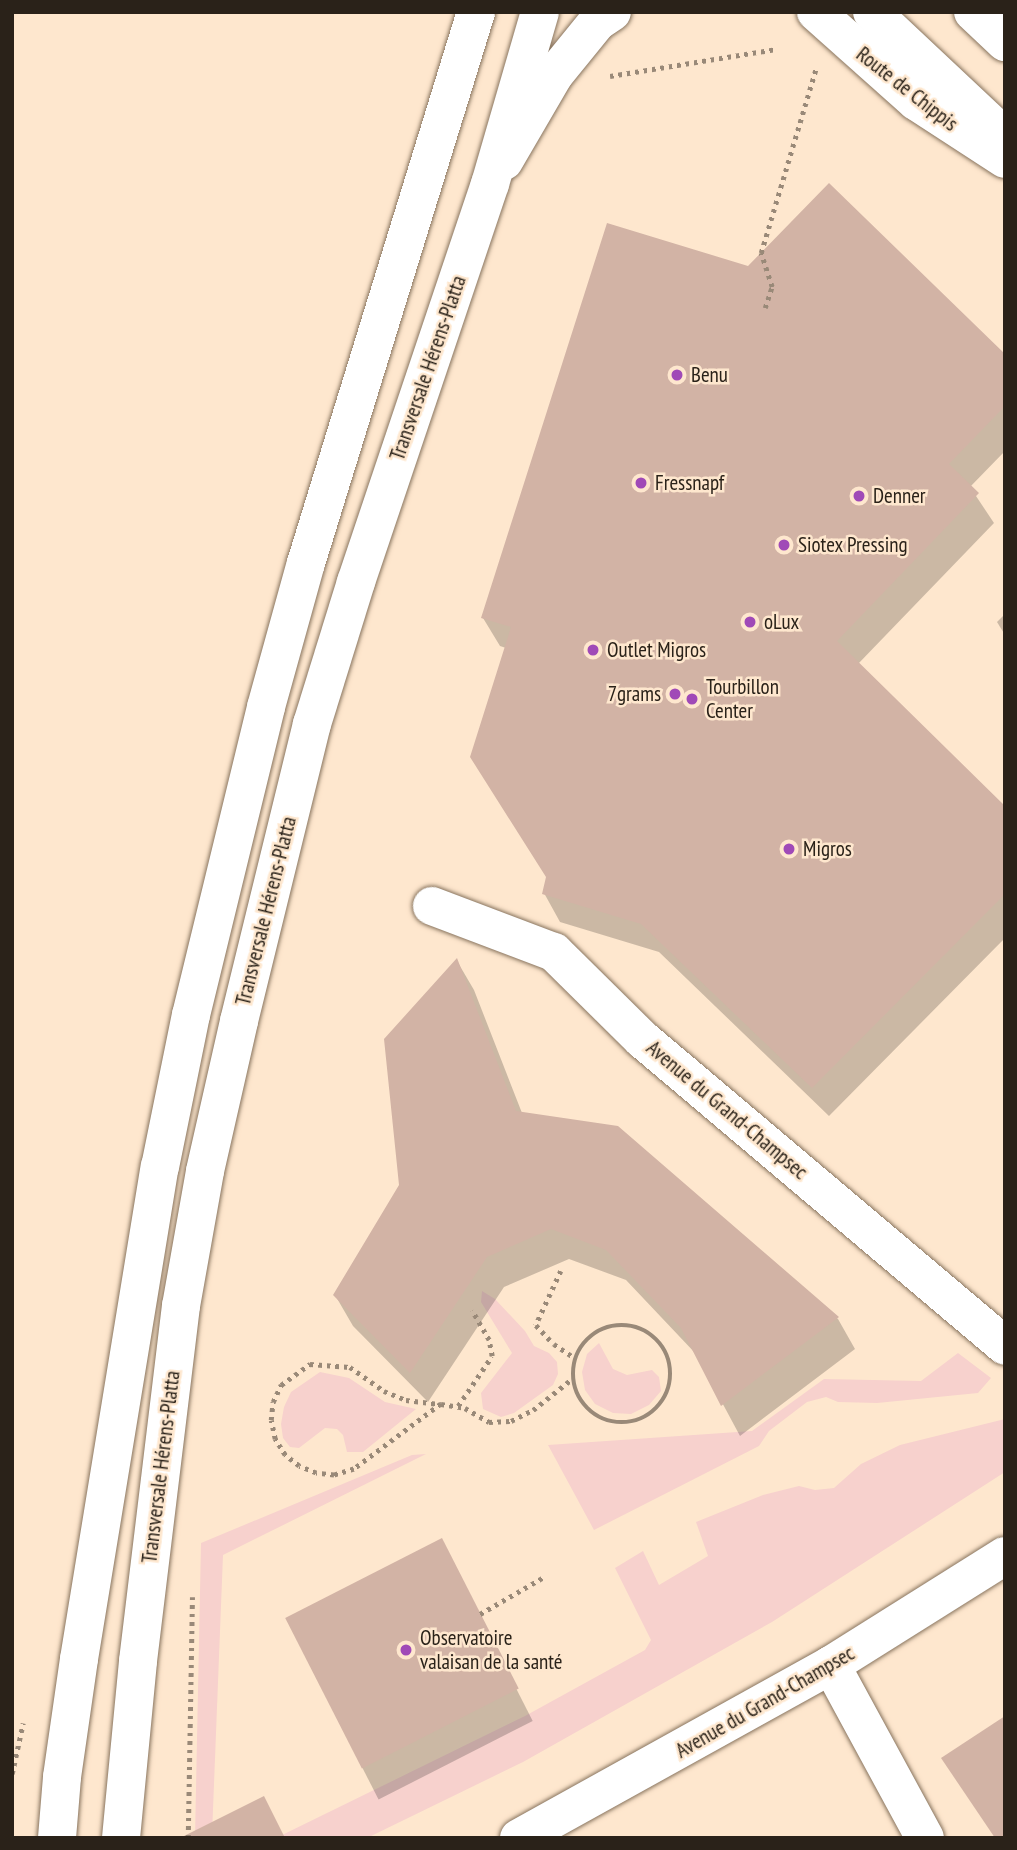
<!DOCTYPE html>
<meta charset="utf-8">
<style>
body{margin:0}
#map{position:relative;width:1017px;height:1850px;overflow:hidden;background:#fee7ce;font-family:"PT Sans Narrow",sans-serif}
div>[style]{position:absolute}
.green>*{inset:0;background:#f7d1cd}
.shadow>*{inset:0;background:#0003;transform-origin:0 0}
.building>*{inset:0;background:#d2b3a5;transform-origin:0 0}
.path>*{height:4.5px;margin-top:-2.25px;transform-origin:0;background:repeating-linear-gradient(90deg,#998978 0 3.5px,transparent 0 8.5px)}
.path>.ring{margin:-2.25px;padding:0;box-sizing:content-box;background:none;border:4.5px solid #998978;border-radius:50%}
.roads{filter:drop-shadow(0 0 2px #88745e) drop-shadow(0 0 2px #88745e)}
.minor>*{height:38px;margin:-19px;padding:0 19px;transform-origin:19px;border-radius:19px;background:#fff}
.major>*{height:38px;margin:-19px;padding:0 19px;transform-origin:19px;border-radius:19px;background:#fff}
.dots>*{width:19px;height:19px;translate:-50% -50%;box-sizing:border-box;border:4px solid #fee7ce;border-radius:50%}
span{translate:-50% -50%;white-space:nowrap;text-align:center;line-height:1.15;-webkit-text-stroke:5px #fee7ce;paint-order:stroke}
.street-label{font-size:21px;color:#2a2219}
.poi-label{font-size:21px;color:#2a2219}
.left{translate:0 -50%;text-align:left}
.right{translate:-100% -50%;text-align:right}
.frame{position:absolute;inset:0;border:14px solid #2a2219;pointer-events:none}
</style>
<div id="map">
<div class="green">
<i style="clip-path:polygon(482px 1291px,495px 1299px,525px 1331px,534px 1346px,549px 1353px,557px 1362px,558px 1374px,553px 1385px,514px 1413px,501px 1417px,483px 1409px,481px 1393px,512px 1353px,481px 1302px)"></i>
<i style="clip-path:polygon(599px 1343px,613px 1369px,627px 1375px,652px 1370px,659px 1377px,661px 1391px,649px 1405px,631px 1414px,613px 1413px,595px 1404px,585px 1390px,582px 1372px,587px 1354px)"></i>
<i style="clip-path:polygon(958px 1353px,991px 1378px,978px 1393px,877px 1403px,838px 1402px,826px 1397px,807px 1402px,769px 1431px,759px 1446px,594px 1530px,548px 1445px,752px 1431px,824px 1379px,921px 1381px)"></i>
<i style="clip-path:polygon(320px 1372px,349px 1378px,385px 1402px,416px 1409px,363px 1452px,347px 1452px,343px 1435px,337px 1429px,325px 1428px,299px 1448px,290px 1447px,283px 1438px,281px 1424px,284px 1407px,291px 1392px)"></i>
<i style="clip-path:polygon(1005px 1419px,1005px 1472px,772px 1622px,523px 1762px,367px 1838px,276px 1838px,525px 1716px,645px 1650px,651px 1640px,615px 1568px,643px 1551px,659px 1585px,708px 1556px,696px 1522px,763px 1495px,799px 1486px,815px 1490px,834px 1488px,861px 1464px,900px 1445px)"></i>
<i style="clip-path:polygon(426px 1454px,223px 1555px,212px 1835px,195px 1838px,201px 1543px,412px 1455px)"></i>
</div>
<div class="shadow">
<i style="clip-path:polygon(1005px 356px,1005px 451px,970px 487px,994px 523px,858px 664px,1005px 808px,1005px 938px,829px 1116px,659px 952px,560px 922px,544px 893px,547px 878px,506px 648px,500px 646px,483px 618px)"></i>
<i style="clip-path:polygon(1005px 614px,1005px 635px,997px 622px)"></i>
<i style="clip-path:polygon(457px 961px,474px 990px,522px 1113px,617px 1128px,838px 1319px,855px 1349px,740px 1436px,696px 1354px,626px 1280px,569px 1259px,504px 1287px,428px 1402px,353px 1326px,335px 1295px,401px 1186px)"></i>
<i style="left:441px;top:1541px;width:202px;height:173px;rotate:63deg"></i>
</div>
<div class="building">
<i style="clip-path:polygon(829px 183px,1005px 354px,1005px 406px,949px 464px,979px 493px,837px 641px,1005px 806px,1005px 894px,812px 1088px,641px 924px,542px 894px,546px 877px,470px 757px,511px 627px,481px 618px,607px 223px,748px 266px)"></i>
<i style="clip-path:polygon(457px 958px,516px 1111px,618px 1126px,839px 1317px,721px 1406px,681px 1328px,606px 1250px,551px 1229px,487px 1257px,410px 1373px,333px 1295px,399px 1185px,384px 1039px)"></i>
<i style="left:442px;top:1538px;width:169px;height:176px;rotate:63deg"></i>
<i style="clip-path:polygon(1005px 1716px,1005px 1838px,995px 1838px,941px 1758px)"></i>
<i style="clip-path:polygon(264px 1796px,285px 1838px,180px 1838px)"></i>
</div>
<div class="path">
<i style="left:610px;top:76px;width:168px;rotate:-9.2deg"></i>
<i style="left:765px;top:308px;width:22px;rotate:-72deg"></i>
<i style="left:772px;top:287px;width:36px;rotate:-108deg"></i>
<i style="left:761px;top:253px;width:192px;rotate:-73.4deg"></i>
<i style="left:561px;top:1271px;width:60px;rotate:114.8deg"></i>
<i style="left:536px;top:1325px;width:26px;rotate:47deg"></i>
<i style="left:554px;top:1344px;width:25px;rotate:34deg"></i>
<i class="ring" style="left:573px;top:1325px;width:93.5px;height:93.5px"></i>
<i style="left:441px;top:1404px;width:109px;rotate:143.2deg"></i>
<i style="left:354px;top:1469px;width:21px;rotate:163deg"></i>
<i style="left:334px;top:1475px;width:18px;rotate:-174deg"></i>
<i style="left:316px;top:1473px;width:18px;rotate:-158deg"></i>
<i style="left:299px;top:1466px;width:18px;rotate:-142deg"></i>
<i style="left:285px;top:1455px;width:19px;rotate:-122deg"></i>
<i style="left:275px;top:1439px;width:19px;rotate:-102deg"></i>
<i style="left:271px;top:1420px;width:18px;rotate:-84deg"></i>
<i style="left:273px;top:1402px;width:19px;rotate:-65deg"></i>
<i style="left:281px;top:1385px;width:36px;rotate:-36deg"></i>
<i style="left:310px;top:1364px;width:40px;rotate:4.3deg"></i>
<i style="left:350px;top:1367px;width:42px;rotate:35.2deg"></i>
<i style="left:384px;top:1391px;width:24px;rotate:22deg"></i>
<i style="left:406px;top:1400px;width:35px;rotate:7deg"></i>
<i style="left:441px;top:1404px;width:24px;rotate:9deg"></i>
<i style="left:465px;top:1408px;width:28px;rotate:30deg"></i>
<i style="left:489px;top:1422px;width:22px;rotate:-3deg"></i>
<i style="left:511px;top:1421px;width:25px;rotate:-27deg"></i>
<i style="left:533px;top:1410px;width:50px;rotate:-38.5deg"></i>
<i style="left:458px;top:1406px;width:60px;rotate:-55.8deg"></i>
<i style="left:492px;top:1356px;width:16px;rotate:-101deg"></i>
<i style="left:489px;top:1340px;width:34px;rotate:-120deg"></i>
<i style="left:480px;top:1614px;width:72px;rotate:-30.1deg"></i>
<i style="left:12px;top:1774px;width:52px;rotate:-77.8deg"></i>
<i style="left:188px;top:1838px;width:241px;rotate:-89deg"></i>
</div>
<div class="roads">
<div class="minor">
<i style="left:816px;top:12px;width:134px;rotate:41.7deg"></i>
<i style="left:916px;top:101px;width:106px;rotate:33.1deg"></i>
<i style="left:872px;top:12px;width:183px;rotate:43.2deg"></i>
<i style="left:973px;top:12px;width:44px;rotate:43.2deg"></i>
<i style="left:504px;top:161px;width:99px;rotate:-59.8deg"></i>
<i style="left:554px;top:75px;width:68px;rotate:-50.9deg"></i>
<i style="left:597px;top:22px;width:18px;rotate:-34deg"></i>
<i style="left:432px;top:906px;width:130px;rotate:20.7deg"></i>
<i style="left:554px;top:952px;width:124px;rotate:44.7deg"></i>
<i style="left:642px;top:1039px;width:475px;rotate:40.2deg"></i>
<i style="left:831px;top:1665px;width:197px;rotate:61.5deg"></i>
<i style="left:519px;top:1838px;width:357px;rotate:-29deg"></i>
<i style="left:831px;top:1665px;width:205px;rotate:-32.1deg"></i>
</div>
<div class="major">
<i style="left:57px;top:1838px;width:61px;rotate:-85.3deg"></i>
<i style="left:62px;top:1777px;width:119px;rotate:-81.8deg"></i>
<i style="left:79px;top:1659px;width:499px;rotate:-80.7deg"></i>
<i style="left:160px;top:1167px;width:155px;rotate:-78.5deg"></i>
<i style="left:191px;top:1015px;width:317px;rotate:-76.3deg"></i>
<i style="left:266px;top:707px;width:149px;rotate:-74.5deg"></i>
<i style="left:306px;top:563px;width:577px;rotate:-72.85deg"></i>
<i style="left:121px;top:1838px;width:178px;rotate:-84.5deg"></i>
<i style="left:138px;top:1661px;width:358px;rotate:-83.1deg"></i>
<i style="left:181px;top:1306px;width:137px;rotate:-79.9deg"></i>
<i style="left:205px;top:1171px;width:154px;rotate:-77.2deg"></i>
<i style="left:239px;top:1021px;width:306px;rotate:-76.2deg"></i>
<i style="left:312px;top:724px;width:149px;rotate:-72.8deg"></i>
<i style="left:356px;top:582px;width:420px;rotate:-71.4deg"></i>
<i style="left:490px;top:184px;width:179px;rotate:-73.8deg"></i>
</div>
</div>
<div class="dots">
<i style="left:677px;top:375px;background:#a04ab7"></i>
<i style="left:641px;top:483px;background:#a04ab7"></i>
<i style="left:859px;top:496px;background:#a04ab7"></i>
<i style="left:784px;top:545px;background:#a04ab7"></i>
<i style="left:750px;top:622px;background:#a04ab7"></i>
<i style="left:593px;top:650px;background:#a04ab7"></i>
<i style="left:675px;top:694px;background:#a04ab7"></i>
<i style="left:692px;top:699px;background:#a04ab7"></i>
<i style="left:789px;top:849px;background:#a04ab7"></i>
<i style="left:406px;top:1650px;background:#a04ab7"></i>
</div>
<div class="street-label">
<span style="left:907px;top:89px;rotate:38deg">Route de Chippis</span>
<span style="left:428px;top:368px;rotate:-71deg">Transversale Hérens-Platta</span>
<span style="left:266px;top:911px;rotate:-76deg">Transversale Hérens-Platta</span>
<span style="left:727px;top:1110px;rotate:40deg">Avenue du Grand-Champsec</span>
<span style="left:161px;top:1467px;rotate:-83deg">Transversale Hérens-Platta</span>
<span style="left:765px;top:1702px;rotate:-30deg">Avenue du Grand-Champsec</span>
</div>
<div class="poi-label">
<span class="left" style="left:691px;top:375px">Benu</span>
<span class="left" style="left:655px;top:483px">Fressnapf</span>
<span class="left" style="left:873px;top:496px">Denner</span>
<span class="left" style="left:798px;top:545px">Siotex Pressing</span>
<span class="left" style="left:764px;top:622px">oLux</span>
<span class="left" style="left:607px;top:650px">Outlet Migros</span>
<span class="left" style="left:706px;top:699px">Tourbillon<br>Center</span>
<span class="right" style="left:661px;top:694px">7grams</span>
<span class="left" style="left:803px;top:849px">Migros</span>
<span class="left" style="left:420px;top:1650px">Observatoire<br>valaisan de la santé</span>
</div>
<div class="frame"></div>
</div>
